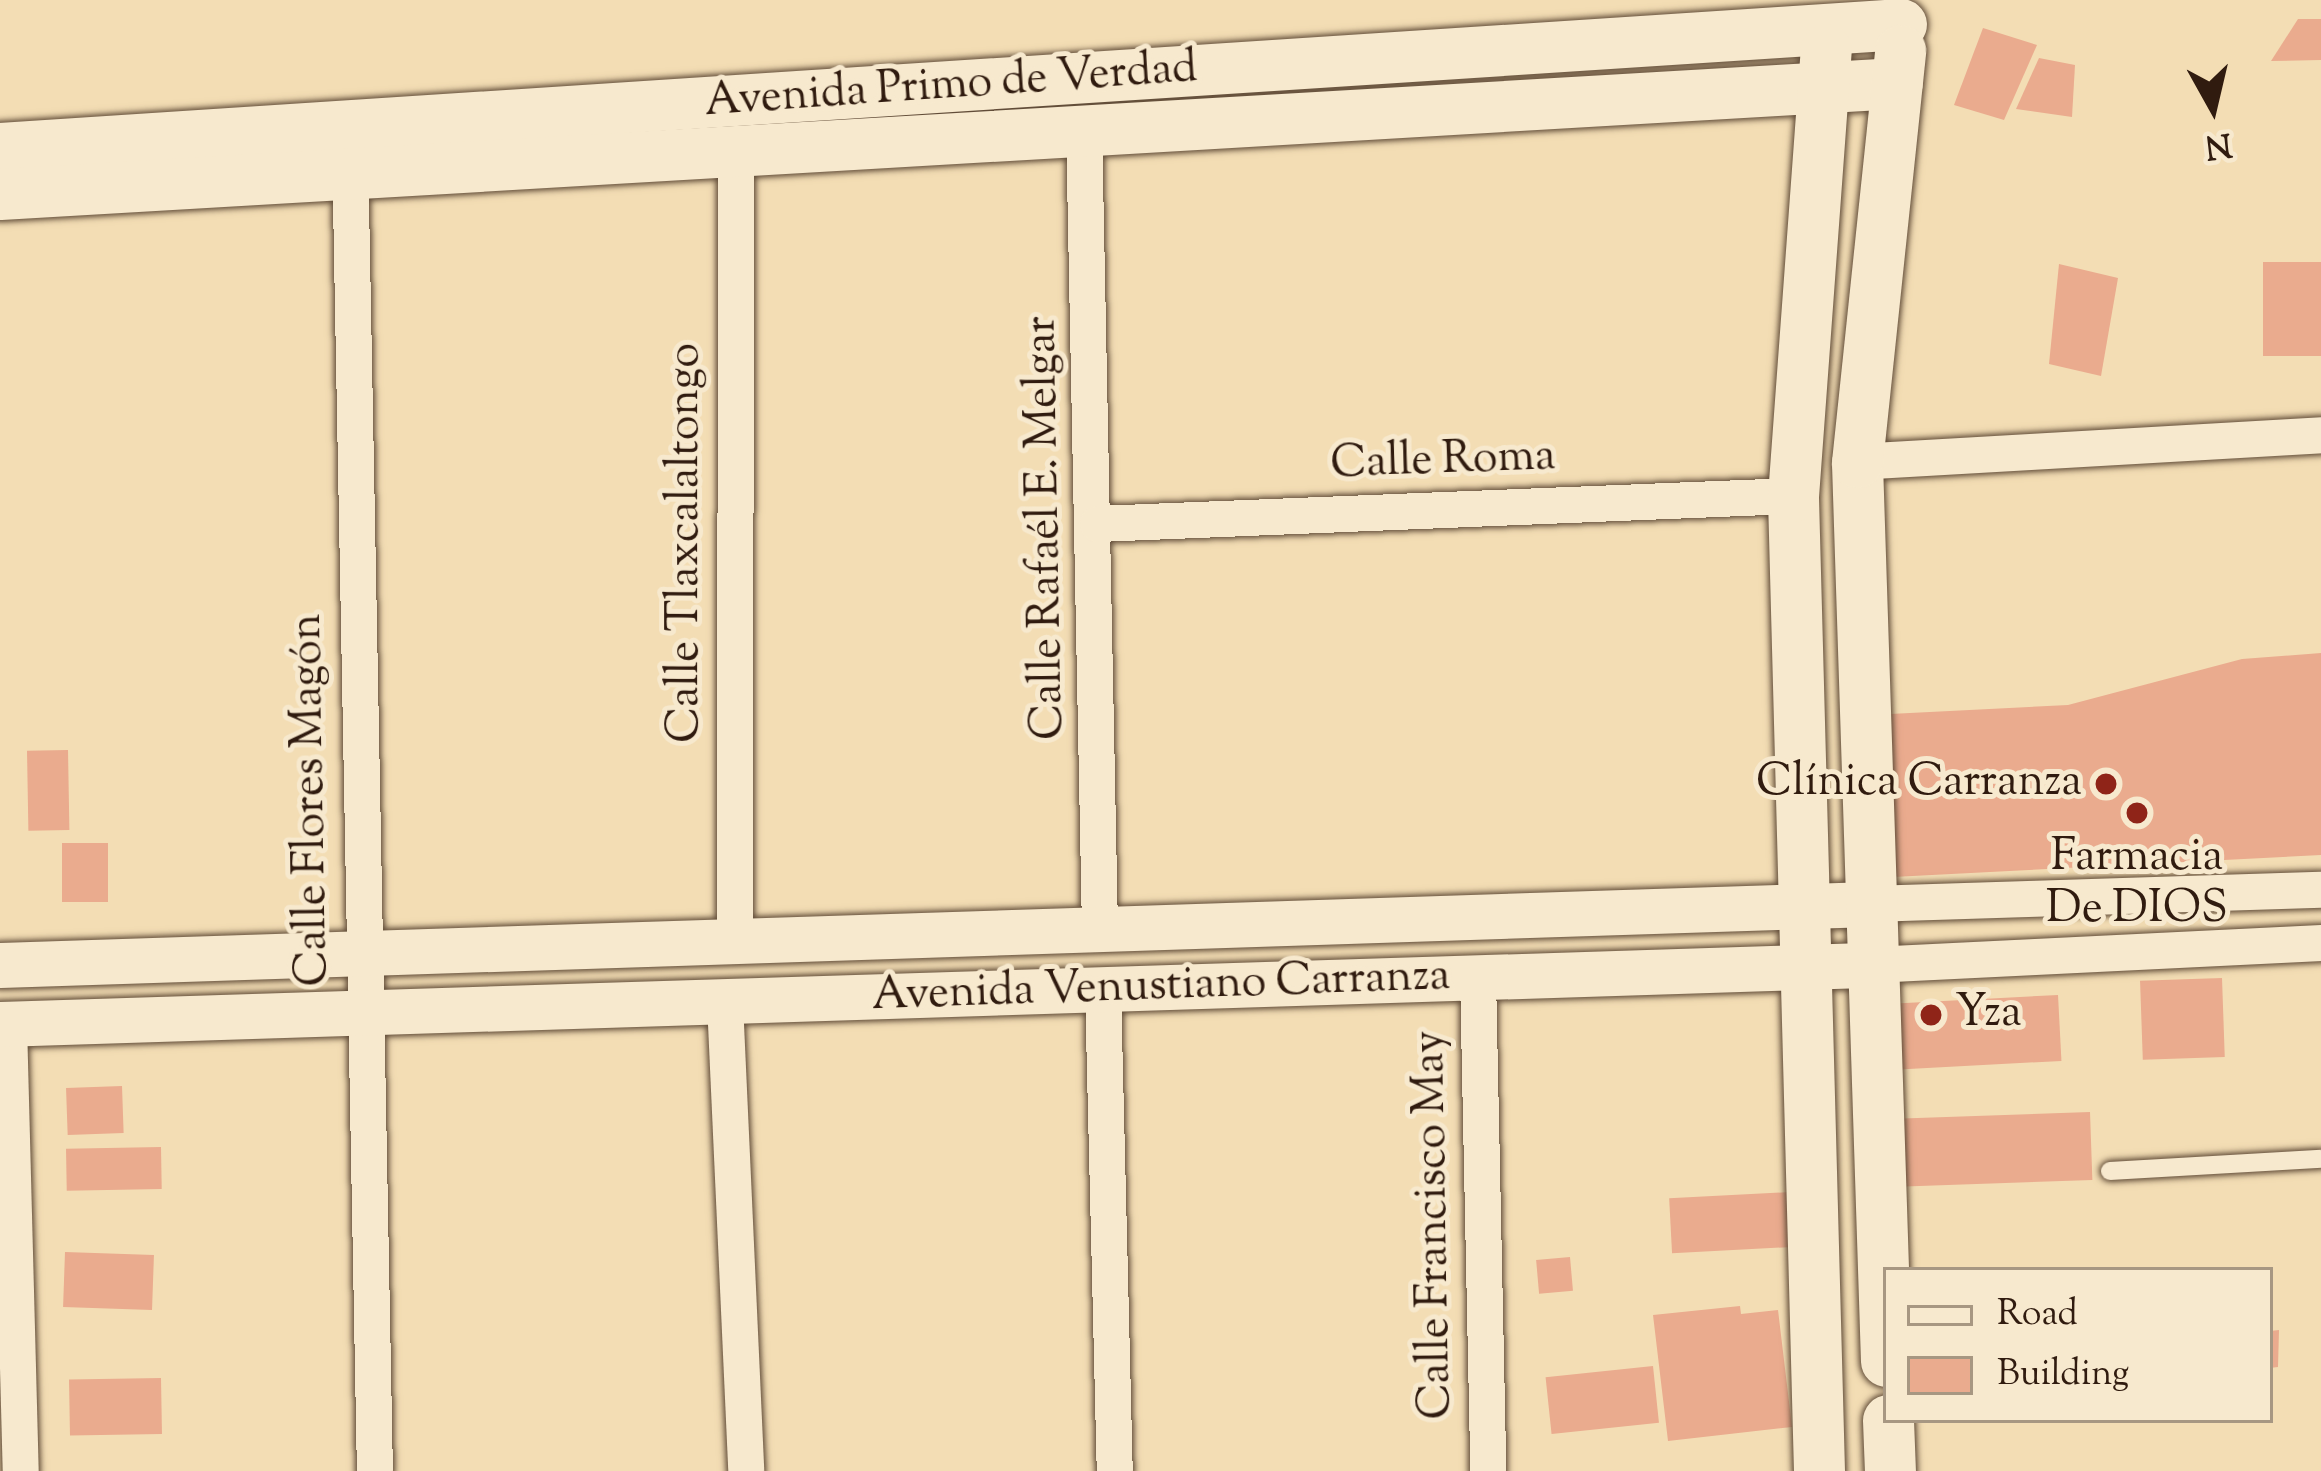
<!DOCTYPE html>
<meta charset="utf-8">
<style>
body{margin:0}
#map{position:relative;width:2321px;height:1471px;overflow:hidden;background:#f3ddb4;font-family:"Sorts Mill Goudy",serif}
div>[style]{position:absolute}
.building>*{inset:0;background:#eaab8e;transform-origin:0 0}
.roads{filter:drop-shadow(0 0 3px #614c38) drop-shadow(0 0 3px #614c38)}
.service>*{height:18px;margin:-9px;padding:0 9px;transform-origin:9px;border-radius:9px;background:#f7e9ce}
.minor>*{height:36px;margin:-18px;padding:0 18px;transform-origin:18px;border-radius:18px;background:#f7e9ce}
.tertiary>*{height:45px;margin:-22.5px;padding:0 22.5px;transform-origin:22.5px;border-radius:22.5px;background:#f7e9ce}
.secondary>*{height:51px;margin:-25.5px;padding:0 25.5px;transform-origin:25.5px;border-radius:25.5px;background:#f7e9ce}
.dots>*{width:33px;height:33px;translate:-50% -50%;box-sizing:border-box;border:6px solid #f7e9ce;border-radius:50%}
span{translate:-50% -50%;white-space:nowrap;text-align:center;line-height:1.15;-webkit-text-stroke:10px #f7e9ce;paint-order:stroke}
.street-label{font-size:45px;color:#301b0f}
.poi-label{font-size:45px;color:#301b0f}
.right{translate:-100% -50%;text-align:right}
.left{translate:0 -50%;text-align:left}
.legend{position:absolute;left:1883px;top:1267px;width:390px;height:156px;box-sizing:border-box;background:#f7e9ce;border:3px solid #a79782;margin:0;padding:15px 21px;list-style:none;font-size:36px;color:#301b0f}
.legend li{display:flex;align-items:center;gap:24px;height:60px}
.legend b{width:60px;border:3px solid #a79782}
.north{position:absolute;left:2153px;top:48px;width:120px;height:120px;-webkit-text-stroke:9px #f7e9ce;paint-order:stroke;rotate:172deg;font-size:33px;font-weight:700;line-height:48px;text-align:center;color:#301b0f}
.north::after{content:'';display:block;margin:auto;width:42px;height:54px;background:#301b0f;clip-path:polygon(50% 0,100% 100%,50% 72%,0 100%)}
</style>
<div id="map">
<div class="building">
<i style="clip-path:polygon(2298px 19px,2321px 19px,2321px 60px,2271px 61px)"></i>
<i style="clip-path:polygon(1983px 28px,2037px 45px,2004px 120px,1954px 105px)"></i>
<i style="clip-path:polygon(2039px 58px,2075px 65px,2072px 117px,2016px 109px)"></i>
<i style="left:2321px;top:262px;width:94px;height:58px;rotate:90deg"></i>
<i style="clip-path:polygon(2059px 264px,2118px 278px,2101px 376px,2049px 364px)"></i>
<i style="clip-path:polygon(2321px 653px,2321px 855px,1893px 877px,1890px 714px,2068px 705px,2242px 659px)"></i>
<i style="left:68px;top:750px;width:80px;height:41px;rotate:89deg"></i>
<i style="left:62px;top:843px;width:46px;height:59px"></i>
<i style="left:2222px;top:978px;width:79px;height:82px;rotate:88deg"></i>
<i style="left:2058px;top:995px;width:66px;height:167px;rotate:87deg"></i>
<i style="left:122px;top:1086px;width:47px;height:56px;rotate:88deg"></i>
<i style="left:2090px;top:1112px;width:68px;height:202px;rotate:88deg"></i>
<i style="left:161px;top:1147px;width:42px;height:95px;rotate:89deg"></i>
<i style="left:1790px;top:1192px;width:55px;height:121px;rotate:87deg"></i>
<i style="left:65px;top:1252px;width:89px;height:55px;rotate:2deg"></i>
<i style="left:1570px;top:1257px;width:34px;height:34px;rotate:85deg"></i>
<i style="clip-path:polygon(1740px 1306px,1741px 1314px,1778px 1310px,1792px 1427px,1668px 1441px,1653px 1315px)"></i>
<i style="clip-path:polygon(2279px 1330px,2278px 1367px,2270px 1368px,2270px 1331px)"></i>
<i style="left:1653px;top:1366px;width:57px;height:108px;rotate:84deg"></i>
<i style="left:161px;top:1378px;width:56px;height:92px;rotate:89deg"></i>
</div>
<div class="roads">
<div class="service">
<i style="left:2110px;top:1171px;width:211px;rotate:-3.3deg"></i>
</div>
<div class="minor">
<i style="left:1084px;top:126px;width:803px;rotate:88.86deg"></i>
<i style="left:350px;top:149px;width:1322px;rotate:88.92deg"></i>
<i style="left:1857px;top:462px;width:465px;rotate:-3.3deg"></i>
<i style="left:1098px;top:524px;width:696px;rotate:-2.31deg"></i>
<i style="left:1870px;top:904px;width:451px;rotate:-1.8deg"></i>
<i style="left:735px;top:941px;width:795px;rotate:-89.93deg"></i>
<i style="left:1872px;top:965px;width:450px;rotate:-2.8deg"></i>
<i style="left:1478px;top:977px;width:494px;rotate:88.8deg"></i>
<i style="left:1103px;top:990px;width:481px;rotate:88.6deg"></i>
<i style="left:725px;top:1002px;width:469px;rotate:87.4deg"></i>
<i style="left:9px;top:1024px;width:447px;rotate:88.5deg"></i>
</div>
<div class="tertiary">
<i style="left:0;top:965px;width:1871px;rotate:-1.87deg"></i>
<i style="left:0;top:1024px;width:1873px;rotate:-1.81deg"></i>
</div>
<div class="secondary">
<i style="left:0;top:148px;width:1905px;rotate:-3.73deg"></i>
<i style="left:0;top:194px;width:1900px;rotate:-3.35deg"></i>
<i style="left:1886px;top:1361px;width:899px;rotate:-91.85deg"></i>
<i style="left:1857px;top:462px;width:414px;rotate:-84deg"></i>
<i style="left:1888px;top:1420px;width:51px;rotate:87.8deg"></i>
<i style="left:1819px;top:1471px;width:975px;rotate:-91.53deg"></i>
<i style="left:1793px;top:496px;width:448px;rotate:-85.8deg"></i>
</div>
</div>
<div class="dots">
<i style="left:2106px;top:784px;background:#8f2418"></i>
<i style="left:2137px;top:813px;background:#8f2418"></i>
<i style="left:1931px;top:1015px;background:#8f2418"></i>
</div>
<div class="street-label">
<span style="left:951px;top:87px;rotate:-4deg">Avenida Primo de Verdad</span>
<span style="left:1443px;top:462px;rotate:-2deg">Calle Roma</span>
<span style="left:1047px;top:528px;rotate:-91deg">Calle Rafaél E. Melgar</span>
<span style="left:687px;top:543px;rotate:-90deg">Calle Tlaxcalaltongo</span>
<span style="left:312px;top:800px;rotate:-91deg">Calle Flores Magón</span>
<span style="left:1161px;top:988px;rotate:-2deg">Avenida Venustiano Carranza</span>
<span style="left:1435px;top:1225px;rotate:-91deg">Calle Francisco May</span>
</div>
<div class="poi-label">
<span class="right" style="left:2082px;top:784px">Clínica Carranza</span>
<span style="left:2137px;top:885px">Farmacia<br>De DIOS</span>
<span class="left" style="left:1955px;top:1015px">Yza</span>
</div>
<ul class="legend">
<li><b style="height:15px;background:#f7e9ce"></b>Road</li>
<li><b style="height:33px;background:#eaab8e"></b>Building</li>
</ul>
<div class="north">N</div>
</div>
